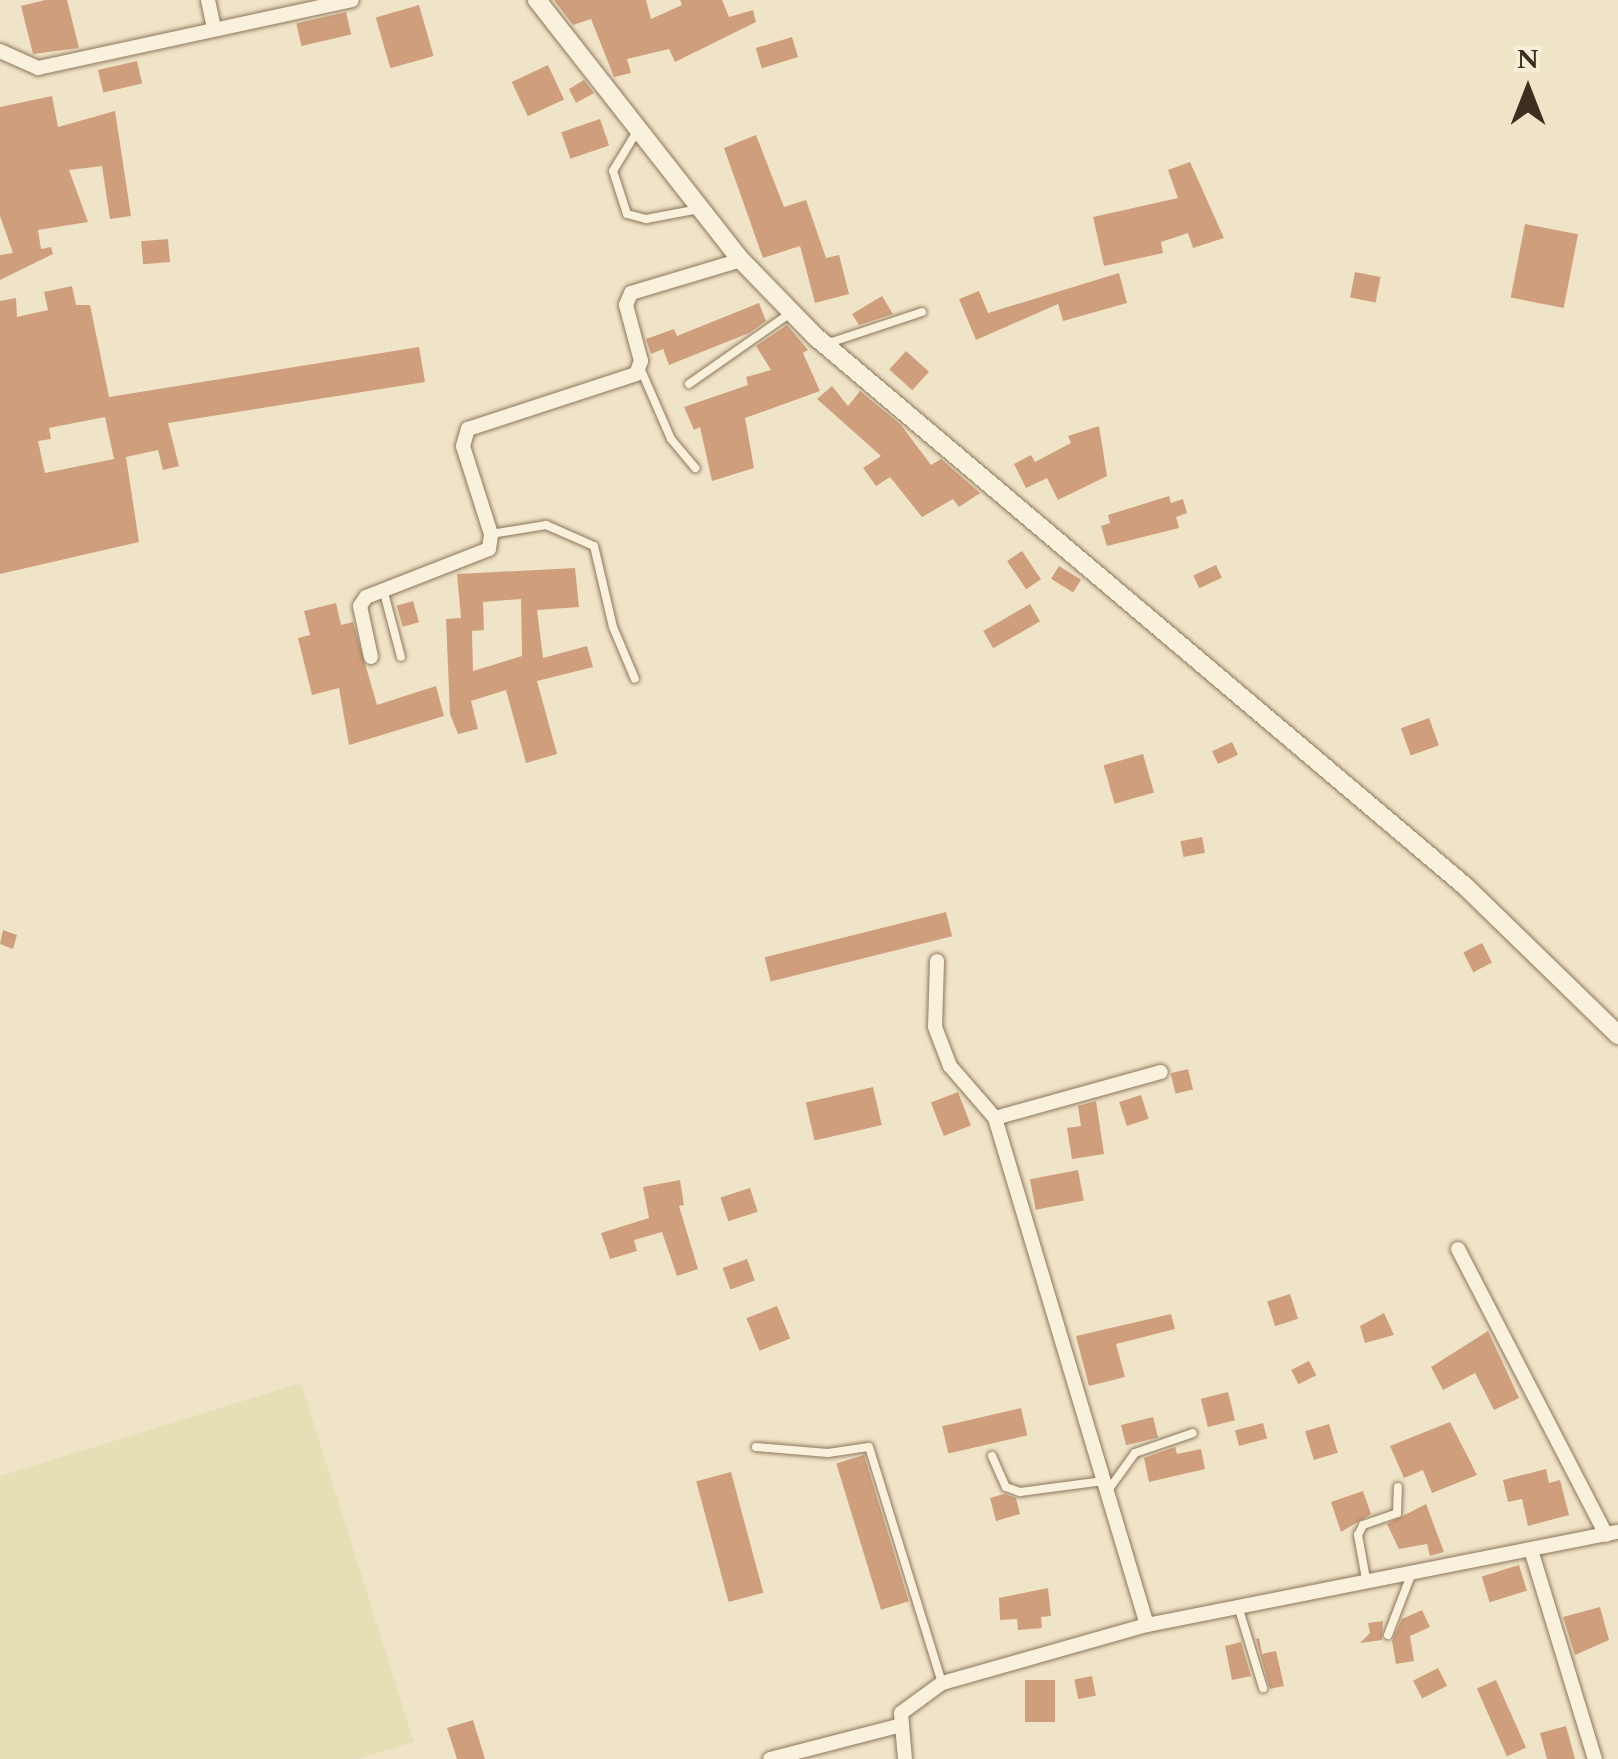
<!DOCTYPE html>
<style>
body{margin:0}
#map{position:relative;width:1618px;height:1759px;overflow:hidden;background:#f0e4c8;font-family:Spectral,serif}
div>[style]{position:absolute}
.farmland>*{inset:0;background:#e6deb5}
.building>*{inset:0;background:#cf9f7d;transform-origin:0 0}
.roads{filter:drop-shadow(0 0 2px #8d765c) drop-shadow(0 0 2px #8d765c)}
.service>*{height:8px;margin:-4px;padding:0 4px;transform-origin:4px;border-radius:4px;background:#faf1dc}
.minor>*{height:14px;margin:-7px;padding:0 7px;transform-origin:7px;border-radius:7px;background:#faf1dc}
.tertiary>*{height:18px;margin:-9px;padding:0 9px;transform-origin:9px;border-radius:9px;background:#faf1dc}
span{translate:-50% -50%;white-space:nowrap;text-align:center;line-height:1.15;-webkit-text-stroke:8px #f7eed8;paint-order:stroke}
.north{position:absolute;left:1478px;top:40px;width:100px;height:100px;-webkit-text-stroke:8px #f7eed8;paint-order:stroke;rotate:0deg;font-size:28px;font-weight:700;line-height:40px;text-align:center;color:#3d2e20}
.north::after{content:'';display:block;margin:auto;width:35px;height:45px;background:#3d2e20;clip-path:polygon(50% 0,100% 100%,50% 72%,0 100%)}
</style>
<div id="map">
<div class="farmland">
<i style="clip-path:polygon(301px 1383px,414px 1742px,357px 1759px,0 1759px,0 1476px)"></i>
</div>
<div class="building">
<i style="clip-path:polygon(45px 0,67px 0,79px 48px,33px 54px,21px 6px)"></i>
<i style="clip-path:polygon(554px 0,646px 0,651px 19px,682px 5px,680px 0,722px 0,729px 17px,753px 10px,756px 22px,675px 62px,669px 49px,627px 59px,631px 73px,614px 77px,591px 19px,573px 25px)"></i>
<i style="left:419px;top:5px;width:53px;height:45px;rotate:74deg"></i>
<i style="left:346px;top:12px;width:23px;height:51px;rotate:77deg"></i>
<i style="left:792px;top:37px;width:21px;height:38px;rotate:73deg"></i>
<i style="left:137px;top:61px;width:23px;height:40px;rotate:77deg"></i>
<i style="left:548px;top:65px;width:38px;height:40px;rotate:65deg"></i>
<i style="clip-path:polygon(584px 80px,594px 93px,576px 103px,569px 89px)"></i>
<i style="clip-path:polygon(52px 96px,58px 127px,115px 111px,131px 216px,110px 219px,102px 166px,69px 170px,88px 222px,38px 230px,41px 249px,51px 247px,53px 254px,0 280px,0 255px,13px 253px,0 216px,0 107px)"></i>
<i style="left:600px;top:119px;width:28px;height:41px;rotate:71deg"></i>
<i style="clip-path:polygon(756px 135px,784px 207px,806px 200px,826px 258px,839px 255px,849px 294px,815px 303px,800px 246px,763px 258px,724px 148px)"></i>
<i style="clip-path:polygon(1190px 162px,1224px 238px,1193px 248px,1188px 233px,1161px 242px,1163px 253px,1104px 266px,1093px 217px,1178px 198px,1168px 170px)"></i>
<i style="left:1525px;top:224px;width:54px;height:75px;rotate:11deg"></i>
<i style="left:168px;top:239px;width:23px;height:27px;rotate:85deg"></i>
<i style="left:1355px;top:272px;width:26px;height:26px;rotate:11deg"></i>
<i style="clip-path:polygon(1119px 273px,1127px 303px,1063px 321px,1058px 304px,976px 340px,959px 299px,979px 291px,988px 313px)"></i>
<i style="clip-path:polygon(evenodd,72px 286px,76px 305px,90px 305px,109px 397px,419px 347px,425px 382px,168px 423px,179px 466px,163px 470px,158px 450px,126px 457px,139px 542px,0 574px,0 301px,16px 298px,17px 317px,48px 310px,44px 292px,72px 286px,105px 417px,114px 459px,45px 473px,38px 441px,51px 439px,49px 428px,105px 417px)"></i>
<i style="clip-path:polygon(882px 296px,893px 314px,859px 325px,852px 314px)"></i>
<i style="clip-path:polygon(759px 303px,766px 321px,749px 333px,669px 365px,663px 349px,651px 354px,646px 339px,674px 329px,677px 336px)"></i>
<i style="clip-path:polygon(787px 325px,808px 350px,803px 353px,820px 391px,745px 418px,754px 468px,712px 481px,700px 427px,694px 430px,684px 407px,748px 385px,746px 377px,771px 370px,756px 346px)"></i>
<i style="left:906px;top:351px;width:31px;height:25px;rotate:42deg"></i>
<i style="clip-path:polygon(832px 386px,848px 406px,860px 391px,901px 425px,931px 465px,941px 459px,980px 493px,959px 507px,953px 499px,922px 517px,890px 477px,876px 486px,863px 468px,881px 456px,817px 399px)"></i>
<i style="clip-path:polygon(1099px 426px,1107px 476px,1058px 500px,1047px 478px,1026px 488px,1014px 464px,1031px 455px,1035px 462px,1071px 443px,1068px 436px)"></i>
<i style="clip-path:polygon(1169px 496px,1171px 503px,1183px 499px,1187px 513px,1176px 517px,1179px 528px,1107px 546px,1101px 526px,1110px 523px,1108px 515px)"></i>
<i style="left:1022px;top:551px;width:34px;height:18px;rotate:56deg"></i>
<i style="left:1216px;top:565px;width:14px;height:25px;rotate:65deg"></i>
<i style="left:1059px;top:566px;width:26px;height:15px;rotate:32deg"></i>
<i style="clip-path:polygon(evenodd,575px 568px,579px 607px,537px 610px,543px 658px,587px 646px,593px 667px,537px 681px,557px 754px,526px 763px,506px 690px,471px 701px,478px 729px,458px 734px,450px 714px,446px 619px,461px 618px,457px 574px,575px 568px,521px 599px,522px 656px,473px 671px,472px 631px,484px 630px,483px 602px,521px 599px)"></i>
<i style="left:413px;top:601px;width:22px;height:17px;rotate:74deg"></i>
<i style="clip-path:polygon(336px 603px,341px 625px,353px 622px,377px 705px,436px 686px,444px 716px,349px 745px,339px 688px,312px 695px,298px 638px,310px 635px,304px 611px)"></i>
<i style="left:1030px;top:604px;width:20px;height:54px;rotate:60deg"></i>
<i style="left:1429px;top:718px;width:29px;height:30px;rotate:70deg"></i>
<i style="left:1232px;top:742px;width:14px;height:22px;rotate:65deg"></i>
<i style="left:1143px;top:754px;width:40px;height:41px;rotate:74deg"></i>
<i style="left:1202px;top:837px;width:16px;height:22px;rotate:79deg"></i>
<i style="left:946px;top:912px;width:25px;height:187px;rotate:76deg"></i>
<i style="clip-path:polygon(3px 930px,17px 935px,13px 949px,0 944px)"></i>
<i style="left:1482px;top:943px;width:22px;height:21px;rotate:63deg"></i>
<i style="left:1188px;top:1069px;width:21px;height:18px;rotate:76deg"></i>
<i style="left:873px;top:1087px;width:39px;height:69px;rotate:77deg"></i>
<i style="left:958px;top:1092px;width:36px;height:29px;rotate:69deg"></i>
<i style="left:1141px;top:1095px;width:25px;height:23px;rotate:72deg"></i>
<i style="clip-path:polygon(1096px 1101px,1104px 1154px,1072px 1159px,1067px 1128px,1081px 1126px,1078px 1106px)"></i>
<i style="left:1078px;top:1170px;width:31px;height:49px;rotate:79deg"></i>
<i style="clip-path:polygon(680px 1180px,684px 1205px,679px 1206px,698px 1269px,677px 1276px,662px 1232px,634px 1240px,637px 1251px,610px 1259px,601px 1233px,649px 1218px,643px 1187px)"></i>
<i style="left:750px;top:1188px;width:25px;height:31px;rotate:72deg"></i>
<i style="left:747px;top:1259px;width:23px;height:26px;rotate:70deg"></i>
<i style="left:1290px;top:1294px;width:26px;height:24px;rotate:72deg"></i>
<i style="left:777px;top:1306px;width:35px;height:33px;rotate:68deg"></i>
<i style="clip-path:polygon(1384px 1313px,1394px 1335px,1365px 1343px,1360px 1326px)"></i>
<i style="clip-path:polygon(1171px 1314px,1175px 1329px,1116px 1344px,1125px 1377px,1089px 1386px,1076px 1336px)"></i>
<i style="clip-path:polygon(1488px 1331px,1519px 1398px,1494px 1410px,1475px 1373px,1443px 1390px,1431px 1367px)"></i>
<i style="left:1309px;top:1361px;width:16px;height:20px;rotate:63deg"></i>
<i style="left:1228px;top:1392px;width:29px;height:28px;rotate:76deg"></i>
<i style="left:1021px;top:1408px;width:28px;height:81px;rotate:77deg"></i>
<i style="left:1153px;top:1417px;width:21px;height:33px;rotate:76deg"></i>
<i style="clip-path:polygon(1450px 1422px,1477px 1475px,1432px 1493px,1423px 1470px,1404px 1478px,1390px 1446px)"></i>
<i style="left:1263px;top:1423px;width:16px;height:29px;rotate:75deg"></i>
<i style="left:1329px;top:1424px;width:30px;height:25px;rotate:73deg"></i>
<i style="clip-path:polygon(1175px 1447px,1177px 1454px,1201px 1449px,1205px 1469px,1149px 1482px,1144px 1458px)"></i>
<i style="left:864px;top:1455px;width:153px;height:29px;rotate:73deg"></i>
<i style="clip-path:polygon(1546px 1469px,1549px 1483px,1560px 1480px,1569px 1515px,1528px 1526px,1522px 1499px,1508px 1502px,1503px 1480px)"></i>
<i style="left:731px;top:1472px;width:125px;height:36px;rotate:75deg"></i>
<i style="clip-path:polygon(1363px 1491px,1371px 1514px,1341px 1532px,1331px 1502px)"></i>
<i style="clip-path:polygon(1004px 1494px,1016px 1498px,1020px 1514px,996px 1521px,990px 1498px)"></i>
<i style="clip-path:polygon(1426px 1504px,1444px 1552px,1430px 1556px,1427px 1544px,1399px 1549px,1387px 1524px)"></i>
<i style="left:1519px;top:1565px;width:27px;height:39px;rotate:73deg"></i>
<i style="clip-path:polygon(1048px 1588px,1051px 1616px,1041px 1617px,1042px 1628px,1018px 1630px,1017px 1619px,1000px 1620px,999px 1598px)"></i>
<i style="clip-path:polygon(1600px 1607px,1609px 1640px,1575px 1655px,1563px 1617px)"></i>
<i style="clip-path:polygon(1422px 1610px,1430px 1627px,1410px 1636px,1414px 1661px,1396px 1664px,1392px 1641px,1402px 1619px)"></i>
<i style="clip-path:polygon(1383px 1621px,1382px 1640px,1360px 1643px,1370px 1633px,1368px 1623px)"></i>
<i style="clip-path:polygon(1259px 1638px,1262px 1654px,1276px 1651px,1284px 1686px,1270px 1689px,1256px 1639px)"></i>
<i style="clip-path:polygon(1241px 1642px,1251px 1676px,1232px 1680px,1225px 1646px)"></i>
<i style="left:1438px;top:1668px;width:20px;height:28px;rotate:63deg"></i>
<i style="left:1092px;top:1676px;width:20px;height:18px;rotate:79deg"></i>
<i style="left:1025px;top:1680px;width:30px;height:42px"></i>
<i style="left:1496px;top:1680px;width:74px;height:21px;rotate:66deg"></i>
<i style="clip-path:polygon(473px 1720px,485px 1759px,457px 1759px,447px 1728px)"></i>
<i style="clip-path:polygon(1566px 1726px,1575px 1759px,1547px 1759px,1540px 1733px)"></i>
</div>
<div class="roads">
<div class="service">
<i style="left:636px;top:133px;width:44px;rotate:121.2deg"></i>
<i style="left:613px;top:171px;width:45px;rotate:72deg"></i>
<i style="left:627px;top:214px;width:20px;rotate:15deg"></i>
<i style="left:646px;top:219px;width:54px;rotate:-10.7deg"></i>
<i style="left:829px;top:343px;width:98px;rotate:-18.4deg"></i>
<i style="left:641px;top:370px;width:75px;rotate:66.5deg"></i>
<i style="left:671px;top:439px;width:38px;rotate:50deg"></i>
<i style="left:689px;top:384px;width:126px;rotate:-35deg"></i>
<i style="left:491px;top:534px;width:56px;rotate:-9.3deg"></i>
<i style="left:546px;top:525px;width:52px;rotate:23.6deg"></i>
<i style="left:594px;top:546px;width:83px;rotate:76.8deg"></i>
<i style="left:613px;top:627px;width:56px;rotate:67.1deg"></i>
<i style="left:383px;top:589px;width:70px;rotate:75.2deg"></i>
<i style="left:756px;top:1447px;width:72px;rotate:4.8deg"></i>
<i style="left:828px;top:1453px;width:41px;rotate:-8.3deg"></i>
<i style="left:869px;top:1447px;width:247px;rotate:72.8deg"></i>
<i style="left:992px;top:1456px;width:34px;rotate:66deg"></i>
<i style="left:1006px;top:1487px;width:15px;rotate:20deg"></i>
<i style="left:1020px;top:1492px;width:84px;rotate:-7.5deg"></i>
<i style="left:1109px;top:1489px;width:44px;rotate:-54.2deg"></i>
<i style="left:1135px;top:1453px;width:61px;rotate:-19deg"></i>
<i style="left:1366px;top:1579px;width:45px;rotate:-100.3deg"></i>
<i style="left:1358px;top:1535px;width:11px;rotate:-63deg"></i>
<i style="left:1363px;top:1525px;width:36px;rotate:-19deg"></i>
<i style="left:1397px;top:1513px;width:26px;rotate:-88deg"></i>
<i style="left:1238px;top:1606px;width:86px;rotate:73deg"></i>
<i style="left:1388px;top:1635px;width:64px;rotate:-69deg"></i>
</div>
<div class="minor">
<i style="left:208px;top:0;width:29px;rotate:78deg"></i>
<i style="left:0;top:51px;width:42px;rotate:24.1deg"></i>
<i style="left:38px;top:68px;width:321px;rotate:-12.2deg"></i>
<i style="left:371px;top:657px;width:52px;rotate:-102.2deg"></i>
<i style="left:360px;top:606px;width:11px;rotate:-56deg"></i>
<i style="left:366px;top:597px;width:132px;rotate:-21.3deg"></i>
<i style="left:489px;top:549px;width:15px;rotate:-82deg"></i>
<i style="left:491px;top:534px;width:92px;rotate:-107.7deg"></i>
<i style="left:463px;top:446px;width:18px;rotate:-74deg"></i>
<i style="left:468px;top:429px;width:177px;rotate:-18.1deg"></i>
<i style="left:636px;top:374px;width:14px;rotate:-69deg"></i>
<i style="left:641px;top:361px;width:58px;rotate:-105deg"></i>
<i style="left:626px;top:305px;width:13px;rotate:-67deg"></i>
<i style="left:631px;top:293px;width:115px;rotate:-16.7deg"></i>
<i style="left:937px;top:961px;width:66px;rotate:91.7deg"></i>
<i style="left:935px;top:1027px;width:42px;rotate:69deg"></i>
<i style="left:950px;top:1066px;width:69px;rotate:49.1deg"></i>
<i style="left:995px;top:1118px;width:529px;rotate:73.31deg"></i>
<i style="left:995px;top:1118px;width:172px;rotate:-15.5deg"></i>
<i style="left:1458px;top:1249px;width:322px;rotate:62.6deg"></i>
<i style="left:1531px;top:1550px;width:219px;rotate:73deg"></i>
<i style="left:770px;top:1759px;width:132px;rotate:-14.5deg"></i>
<i style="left:905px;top:1759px;width:46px;rotate:-95deg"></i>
<i style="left:901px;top:1713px;width:51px;rotate:-36.2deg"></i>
<i style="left:942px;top:1683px;width:213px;rotate:-15.8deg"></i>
<i style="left:1147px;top:1625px;width:480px;rotate:-11.2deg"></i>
</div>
<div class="tertiary">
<i style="left:537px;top:0;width:330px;rotate:51.9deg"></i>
<i style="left:741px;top:260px;width:107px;rotate:45.8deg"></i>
<i style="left:816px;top:337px;width:850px;rotate:40.23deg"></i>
<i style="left:1465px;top:886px;width:214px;rotate:44.2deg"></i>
</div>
</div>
<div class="north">N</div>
</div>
